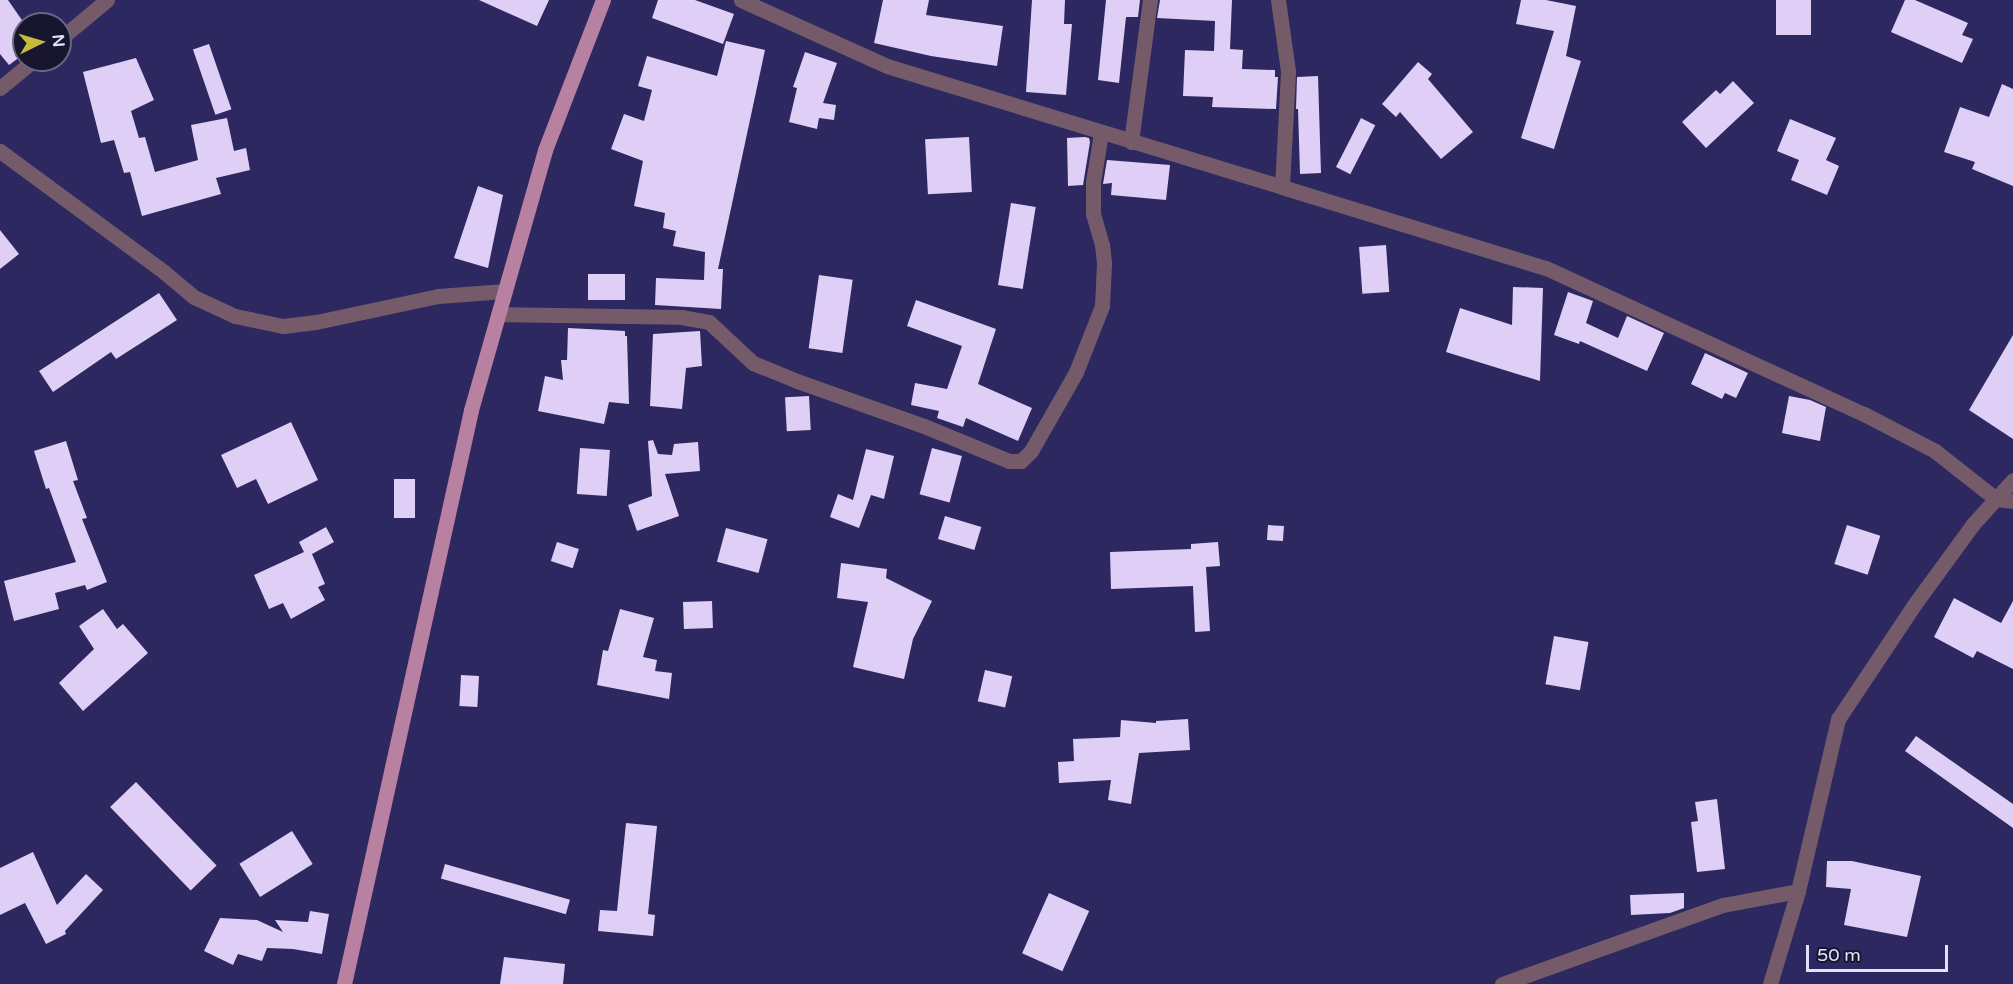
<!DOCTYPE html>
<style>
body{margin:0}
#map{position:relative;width:2013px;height:984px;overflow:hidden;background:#2d285f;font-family:"Varela Round",sans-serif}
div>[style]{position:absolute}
.building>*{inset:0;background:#dfcef6;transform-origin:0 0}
.minor>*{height:15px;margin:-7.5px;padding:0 7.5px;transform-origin:7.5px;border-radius:7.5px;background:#755a6a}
.major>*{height:15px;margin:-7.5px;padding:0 7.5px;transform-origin:7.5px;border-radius:7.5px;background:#b881a1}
span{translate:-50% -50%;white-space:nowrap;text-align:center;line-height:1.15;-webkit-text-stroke:6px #17162e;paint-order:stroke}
.north{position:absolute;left:12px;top:12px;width:60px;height:60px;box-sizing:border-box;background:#17162e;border:2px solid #676781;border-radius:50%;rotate:85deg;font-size:16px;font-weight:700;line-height:24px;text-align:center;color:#e0e1fd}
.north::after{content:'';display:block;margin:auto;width:21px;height:27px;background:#c7bb3b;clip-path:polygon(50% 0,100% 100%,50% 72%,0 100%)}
.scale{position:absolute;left:1806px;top:945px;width:142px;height:27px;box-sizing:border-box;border:3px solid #e0e1fd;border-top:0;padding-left:8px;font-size:18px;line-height:21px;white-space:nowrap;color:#e0e1fd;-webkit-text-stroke:4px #17162e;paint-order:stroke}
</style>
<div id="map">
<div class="building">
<i style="clip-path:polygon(0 0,8px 0,24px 23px,24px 54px,9px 65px,0 54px)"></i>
<i style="clip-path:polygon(479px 0,549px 0,537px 26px)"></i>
<i style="clip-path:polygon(658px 0,695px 0,734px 14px,723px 44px,652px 18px)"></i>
<i style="clip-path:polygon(883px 0,929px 0,926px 15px,1003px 26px,997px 66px,931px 56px,874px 43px)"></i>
<i style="clip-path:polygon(1032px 0,1065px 0,1064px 24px,1072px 24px,1066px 95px,1026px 92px)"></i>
<i style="clip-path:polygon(1106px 0,1140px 0,1138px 17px,1126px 17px,1119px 83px,1098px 80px)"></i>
<i style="clip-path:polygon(1160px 0,1232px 0,1230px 49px,1243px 50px,1242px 69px,1275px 70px,1275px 77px,1278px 77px,1276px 109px,1212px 107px,1213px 97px,1183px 96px,1185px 50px,1214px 51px,1215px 21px,1157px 18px)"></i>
<i style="clip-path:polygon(1521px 0,1546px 0,1576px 6px,1566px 56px,1581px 61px,1554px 149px,1521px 138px,1554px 31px,1516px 24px)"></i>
<i style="left:1776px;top:0;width:35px;height:35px"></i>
<i style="clip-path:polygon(1905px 0,1915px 0,1968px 23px,1962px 35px,1973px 39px,1962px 63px,1891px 32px)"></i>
<i style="clip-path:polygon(726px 41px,765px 50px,718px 269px,723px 269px,721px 309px,655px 305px,656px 278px,704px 280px,705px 252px,673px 246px,676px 231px,663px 228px,665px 213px,634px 206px,643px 161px,611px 149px,624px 114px,644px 121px,652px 90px,638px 86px,647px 56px,717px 76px)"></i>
<i style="left:209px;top:44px;width:69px;height:17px;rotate:71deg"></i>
<i style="clip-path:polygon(805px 52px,837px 63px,823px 103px,836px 105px,834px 120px,819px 118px,817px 129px,789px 122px,797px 88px,793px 87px)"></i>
<i style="clip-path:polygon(136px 58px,154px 100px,131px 111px,139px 138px,145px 137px,155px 172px,198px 160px,191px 125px,227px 118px,234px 151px,246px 148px,250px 170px,216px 178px,221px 194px,142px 216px,130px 172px,124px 173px,114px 140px,101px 143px,83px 72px)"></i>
<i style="clip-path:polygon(1418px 62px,1432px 74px,1428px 79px,1473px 132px,1441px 159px,1400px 112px,1396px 117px,1382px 104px)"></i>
<i style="clip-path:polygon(1318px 76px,1321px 173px,1300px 174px,1298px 109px,1296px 109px,1297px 77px)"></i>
<i style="clip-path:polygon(1733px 81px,1754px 103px,1706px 148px,1682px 122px,1716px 90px,1720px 94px)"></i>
<i style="clip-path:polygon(2002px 84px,2013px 89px,2013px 186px,1972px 169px,1975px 162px,1944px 152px,1960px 107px,1989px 117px)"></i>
<i style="left:1361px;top:118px;width:16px;height:55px;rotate:27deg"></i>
<i style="clip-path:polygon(1790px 119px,1836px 138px,1826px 160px,1839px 166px,1827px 195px,1791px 180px,1799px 160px,1777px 151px)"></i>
<i style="left:969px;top:137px;width:55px;height:44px;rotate:87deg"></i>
<i style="clip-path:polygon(1085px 137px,1089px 138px,1090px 142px,1083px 185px,1068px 186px,1067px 138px)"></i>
<i style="clip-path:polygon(1107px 160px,1170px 165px,1166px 200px,1111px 195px,1112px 183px,1103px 184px)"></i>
<i style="clip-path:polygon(478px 186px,503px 195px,488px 268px,454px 258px)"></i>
<i style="left:1011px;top:203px;width:25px;height:83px;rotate:9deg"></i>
<i style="clip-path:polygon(0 230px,19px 254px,0 269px)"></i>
<i style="left:1386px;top:245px;width:47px;height:27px;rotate:86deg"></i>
<i style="left:588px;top:274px;width:37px;height:26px"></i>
<i style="left:819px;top:275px;width:34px;height:74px;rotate:8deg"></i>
<i style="clip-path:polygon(1513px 287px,1543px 288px,1540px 381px,1446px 352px,1460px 308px,1512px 325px)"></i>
<i style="clip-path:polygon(1568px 292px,1593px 301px,1586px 323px,1618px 338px,1627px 316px,1664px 333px,1647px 371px,1580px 341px,1579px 344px,1554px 335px)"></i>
<i style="clip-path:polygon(159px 293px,177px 320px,116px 359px,111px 352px,53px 392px,39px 371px)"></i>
<i style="clip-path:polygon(916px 300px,996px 329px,978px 384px,1032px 408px,1018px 441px,966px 418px,963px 427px,937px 418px,939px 411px,911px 405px,915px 383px,947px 389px,962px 346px,907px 326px)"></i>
<i style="clip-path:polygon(568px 328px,625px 331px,625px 336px,627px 336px,629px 404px,609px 402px,604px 424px,538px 411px,545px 376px,563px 380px,561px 360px,567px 360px)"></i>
<i style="clip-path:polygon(700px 331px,702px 366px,686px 368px,682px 409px,650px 406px,653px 334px)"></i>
<i style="clip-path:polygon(2013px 335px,2013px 439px,1969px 410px)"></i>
<i style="clip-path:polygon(1705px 353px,1748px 373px,1736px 398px,1725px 393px,1722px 399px,1691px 384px)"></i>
<i style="left:809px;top:396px;width:34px;height:24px;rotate:87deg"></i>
<i style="clip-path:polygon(1789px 396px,1810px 400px,1826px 407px,1820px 441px,1782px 433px)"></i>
<i style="clip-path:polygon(291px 422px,318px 480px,268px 504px,256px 479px,237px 488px,221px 455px)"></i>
<i style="clip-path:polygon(653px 440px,658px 454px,672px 455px,674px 444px,698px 442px,700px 471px,665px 474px,679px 516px,637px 531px,628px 505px,652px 496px,648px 441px)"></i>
<i style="clip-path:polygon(66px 441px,78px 480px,73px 481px,87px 518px,82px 519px,107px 582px,87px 590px,85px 585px,55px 593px,59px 609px,14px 621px,4px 581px,76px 562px,49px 488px,46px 489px,34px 451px)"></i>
<i style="left:580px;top:448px;width:30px;height:46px;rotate:4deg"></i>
<i style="left:932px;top:448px;width:31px;height:48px;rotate:15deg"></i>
<i style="clip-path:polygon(866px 449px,894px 456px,884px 499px,871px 495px,859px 528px,830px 517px,838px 494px,853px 500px)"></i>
<i style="left:394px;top:479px;width:21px;height:39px"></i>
<i style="left:945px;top:516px;width:38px;height:24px;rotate:17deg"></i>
<i style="left:1268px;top:525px;width:16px;height:15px;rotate:4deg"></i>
<i style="left:1847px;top:525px;width:35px;height:41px;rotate:18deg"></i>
<i style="clip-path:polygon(326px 527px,334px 542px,312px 554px,325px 584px,318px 587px,325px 600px,291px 619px,283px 603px,269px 609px,254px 575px,304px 552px,299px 542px)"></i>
<i style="left:726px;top:528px;width:43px;height:35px;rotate:15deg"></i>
<i style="left:557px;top:542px;width:23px;height:20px;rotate:18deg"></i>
<i style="clip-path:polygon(1218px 542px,1220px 566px,1206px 567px,1210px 631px,1195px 632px,1193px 586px,1111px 589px,1110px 552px,1191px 549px,1191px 544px)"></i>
<i style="clip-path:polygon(841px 563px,887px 569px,886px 578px,932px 601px,913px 639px,904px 679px,853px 667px,868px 602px,837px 598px)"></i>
<i style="clip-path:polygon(1954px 598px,2001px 623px,2013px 601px,2013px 669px,1977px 651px,1973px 658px,1934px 637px)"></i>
<i style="left:712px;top:601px;width:27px;height:29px;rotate:88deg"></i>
<i style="clip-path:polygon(103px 609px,117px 629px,123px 624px,148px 653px,83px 711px,59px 683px,94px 649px,79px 626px)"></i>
<i style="clip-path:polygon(620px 609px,654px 618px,643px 657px,657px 660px,655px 671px,672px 673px,669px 699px,597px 685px,603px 650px,608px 651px)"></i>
<i style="left:1554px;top:636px;width:35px;height:49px;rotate:10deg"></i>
<i style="left:985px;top:670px;width:28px;height:32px;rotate:13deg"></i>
<i style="left:461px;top:675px;width:18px;height:31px;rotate:3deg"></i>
<i style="clip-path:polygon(1188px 719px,1190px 750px,1139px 753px,1131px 804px,1108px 800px,1111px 780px,1059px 783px,1058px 762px,1074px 761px,1073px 739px,1120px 737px,1121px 720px,1156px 723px,1156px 721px)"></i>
<i style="clip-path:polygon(1916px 736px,2013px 804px,2013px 828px,1905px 751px)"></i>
<i style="left:136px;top:782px;width:116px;height:36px;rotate:46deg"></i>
<i style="clip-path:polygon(1717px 799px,1725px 869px,1697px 872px,1691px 822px,1698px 821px,1695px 802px)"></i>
<i style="clip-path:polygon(626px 823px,657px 826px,648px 914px,655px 915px,653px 936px,598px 931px,600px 910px,617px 911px)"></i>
<i style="left:292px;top:831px;width:39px;height:62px;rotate:58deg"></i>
<i style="clip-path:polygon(33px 852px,57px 905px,86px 874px,103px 890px,65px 931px,66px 934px,46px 944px,25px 903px,0 915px,0 868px)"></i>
<i style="clip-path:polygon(1827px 861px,1852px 861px,1921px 876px,1907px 937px,1844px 925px,1851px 889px,1826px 887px)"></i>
<i style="left:445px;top:864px;width:130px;height:15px;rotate:16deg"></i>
<i style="left:1049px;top:893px;width:44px;height:66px;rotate:24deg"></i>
<i style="clip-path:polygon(1684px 893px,1684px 908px,1670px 913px,1631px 915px,1630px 895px)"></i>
<i style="clip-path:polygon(310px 911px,329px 914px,322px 954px,293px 949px,267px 948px,262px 961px,238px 954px,233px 965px,204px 951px,220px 918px,257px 920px,283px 932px,275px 920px,308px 922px)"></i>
<i style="clip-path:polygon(504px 957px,565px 964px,563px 984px,500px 984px)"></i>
</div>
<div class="minor">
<i style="left:741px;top:0;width:160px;rotate:24.3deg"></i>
<i style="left:887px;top:66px;width:413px;rotate:17deg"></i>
<i style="left:1282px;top:187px;width:116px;rotate:-87deg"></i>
<i style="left:1288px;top:71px;width:72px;rotate:-98deg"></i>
<i style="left:60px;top:39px;width:61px;rotate:-39.7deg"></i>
<i style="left:0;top:88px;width:44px;rotate:-39.5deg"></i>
<i style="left:1131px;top:142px;width:143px;rotate:-82.4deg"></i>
<i style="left:0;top:151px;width:204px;rotate:36.4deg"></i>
<i style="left:164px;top:272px;width:39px;rotate:40deg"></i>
<i style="left:194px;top:297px;width:45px;rotate:24.9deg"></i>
<i style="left:235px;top:316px;width:49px;rotate:11.8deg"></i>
<i style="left:283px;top:326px;width:33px;rotate:-7deg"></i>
<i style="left:316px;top:322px;width:125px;rotate:-12deg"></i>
<i style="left:438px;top:296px;width:67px;rotate:-4.3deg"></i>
<i style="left:1282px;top:187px;width:276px;rotate:17.1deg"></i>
<i style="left:1546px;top:268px;width:350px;rotate:24.7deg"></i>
<i style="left:1864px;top:414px;width:80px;rotate:27.5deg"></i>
<i style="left:1935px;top:451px;width:78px;rotate:38.2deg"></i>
<i style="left:1996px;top:499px;width:17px;rotate:7deg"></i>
<i style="left:498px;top:314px;width:183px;rotate:0.9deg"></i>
<i style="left:681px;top:317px;width:28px;rotate:10deg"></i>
<i style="left:709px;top:322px;width:60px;rotate:43deg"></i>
<i style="left:753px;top:363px;width:48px;rotate:22.2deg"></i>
<i style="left:797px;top:381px;width:135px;rotate:19.5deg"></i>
<i style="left:924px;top:426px;width:92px;rotate:22.4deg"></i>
<i style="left:1009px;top:461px;width:12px"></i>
<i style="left:1021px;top:461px;width:14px;rotate:-45deg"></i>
<i style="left:1031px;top:451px;width:91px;rotate:-60.3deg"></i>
<i style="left:1076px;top:372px;width:71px;rotate:-68.5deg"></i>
<i style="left:1102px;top:306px;width:43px;rotate:-87.3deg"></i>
<i style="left:1104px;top:263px;width:18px;rotate:-96deg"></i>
<i style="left:1102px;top:245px;width:32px;rotate:-106deg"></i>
<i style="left:1093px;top:214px;width:32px;rotate:-90deg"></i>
<i style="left:1093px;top:182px;width:50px;rotate:-80.7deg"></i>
<i style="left:1502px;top:984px;width:235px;rotate:-19.7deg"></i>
<i style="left:1723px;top:905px;width:76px;rotate:-10.6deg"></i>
<i style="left:1770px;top:984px;width:97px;rotate:-73.2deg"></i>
<i style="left:1798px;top:891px;width:177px;rotate:-76.9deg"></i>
<i style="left:1838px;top:719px;width:137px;rotate:-56.3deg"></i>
<i style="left:1914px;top:605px;width:100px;rotate:-53.9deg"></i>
<i style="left:1973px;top:524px;width:59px;rotate:-47.7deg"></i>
</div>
<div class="major">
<i style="left:344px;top:984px;width:588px;rotate:-77.52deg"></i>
<i style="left:471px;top:410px;width:270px;rotate:-74.1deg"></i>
<i style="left:545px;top:150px;width:161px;rotate:-68.9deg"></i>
</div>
<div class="north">N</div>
<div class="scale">50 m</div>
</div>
